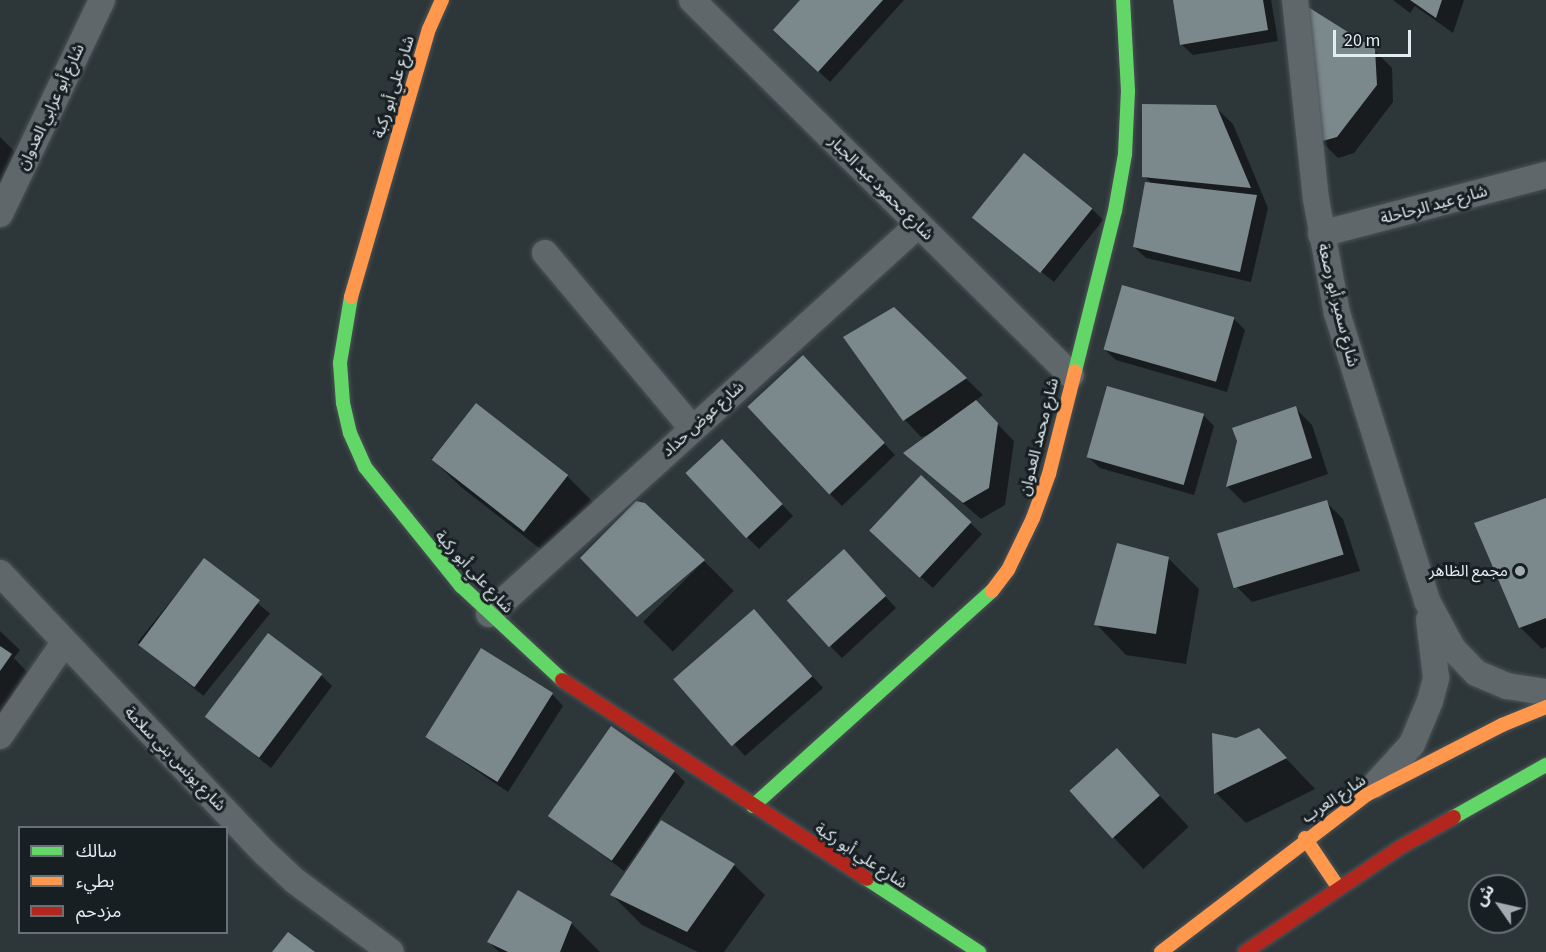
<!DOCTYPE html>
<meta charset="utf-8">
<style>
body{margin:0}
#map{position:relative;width:1546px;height:952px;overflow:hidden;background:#2d3639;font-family:"Source Sans 3","Noto Sans Arabic",sans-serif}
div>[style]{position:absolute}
.shadow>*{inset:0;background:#0007;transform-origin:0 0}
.building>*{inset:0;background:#7b898d;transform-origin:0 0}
.roads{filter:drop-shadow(0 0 2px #4b5356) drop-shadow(0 0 2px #4b5356)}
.street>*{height:26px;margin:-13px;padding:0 13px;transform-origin:13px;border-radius:13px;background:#60676a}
.fast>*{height:14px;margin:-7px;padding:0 7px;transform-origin:7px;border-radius:7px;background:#63d668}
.slow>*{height:14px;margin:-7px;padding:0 7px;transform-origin:7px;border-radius:7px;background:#ff974d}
.jam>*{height:14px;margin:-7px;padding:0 7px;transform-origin:7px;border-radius:7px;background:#b3261e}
.dots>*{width:16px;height:16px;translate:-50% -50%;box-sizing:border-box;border:3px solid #171f22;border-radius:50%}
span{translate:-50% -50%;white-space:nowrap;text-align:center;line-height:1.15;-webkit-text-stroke:6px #171f22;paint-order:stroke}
.street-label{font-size:16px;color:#e2edf1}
.poi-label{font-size:16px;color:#e2edf1}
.right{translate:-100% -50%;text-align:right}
.legend{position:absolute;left:18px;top:826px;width:210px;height:108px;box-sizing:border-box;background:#171f22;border:2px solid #687175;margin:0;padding:8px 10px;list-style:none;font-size:18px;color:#e2edf1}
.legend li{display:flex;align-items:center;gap:12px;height:30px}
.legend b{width:30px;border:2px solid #687175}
.north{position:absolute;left:1468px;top:874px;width:60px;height:60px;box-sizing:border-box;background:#171f22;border:2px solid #687175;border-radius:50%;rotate:304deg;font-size:16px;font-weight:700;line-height:24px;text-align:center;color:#e2edf1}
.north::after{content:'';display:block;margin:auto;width:21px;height:27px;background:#a3adb1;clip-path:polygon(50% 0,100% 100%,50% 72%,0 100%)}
.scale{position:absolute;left:1333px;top:30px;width:78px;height:27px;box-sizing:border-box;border:3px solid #e2edf1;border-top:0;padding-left:8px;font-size:18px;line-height:21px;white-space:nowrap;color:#e2edf1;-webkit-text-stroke:4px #171f22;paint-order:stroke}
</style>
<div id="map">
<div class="shadow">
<i style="clip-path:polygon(802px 0,904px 0,830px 82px,786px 41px)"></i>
<i style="clip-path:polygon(1174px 0,1271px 0,1278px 41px,1193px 55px,1181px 44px)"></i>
<i style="clip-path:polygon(1393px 0,1464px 0,1453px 33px,1415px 6px,1410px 13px)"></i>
<i style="clip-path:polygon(1374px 50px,1392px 68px,1393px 102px,1354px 153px,1338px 158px,1321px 141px)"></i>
<i style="clip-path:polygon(1215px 107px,1233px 124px,1268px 208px,1251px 282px,1146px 258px,1134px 247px,1152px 184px,1144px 176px)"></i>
<i style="clip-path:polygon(0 137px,19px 156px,0 193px)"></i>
<i style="clip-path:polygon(1092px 209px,1103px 220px,1054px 282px,975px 218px)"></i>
<i style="clip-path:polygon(894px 309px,983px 395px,975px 401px,1014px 441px,1005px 505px,981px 519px,905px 453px,933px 433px,921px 437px,905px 420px,846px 337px)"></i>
<i style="clip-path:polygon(1234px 319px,1245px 330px,1227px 392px,1116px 360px,1104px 349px)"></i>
<i style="clip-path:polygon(814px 368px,895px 455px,842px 506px,831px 495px)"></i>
<i style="clip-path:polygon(1295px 408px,1312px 425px,1328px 474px,1244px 503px,1228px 487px,1239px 441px)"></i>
<i style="clip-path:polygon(1203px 415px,1214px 426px,1194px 495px,1100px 468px,1088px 457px)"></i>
<i style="clip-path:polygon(733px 452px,793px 516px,759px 549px,748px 538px)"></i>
<i style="clip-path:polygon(430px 457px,567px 476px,597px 506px,552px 558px,461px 487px)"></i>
<i style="clip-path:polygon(921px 477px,982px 534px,933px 588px,883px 543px)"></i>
<i style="clip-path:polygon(1546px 500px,1546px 647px,1542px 649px,1520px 627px)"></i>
<i style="clip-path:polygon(1326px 502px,1343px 519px,1360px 571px,1252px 602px,1235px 585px)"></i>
<i style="clip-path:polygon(1168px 558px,1199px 589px,1186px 664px,1126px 655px,1096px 624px)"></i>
<i style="left:204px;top:560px;width:85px;height:106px;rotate:39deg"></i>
<i style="left:704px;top:561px;width:42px;height:86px;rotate:45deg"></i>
<i style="clip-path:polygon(855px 563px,896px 608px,842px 658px,831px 647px)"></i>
<i style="clip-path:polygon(765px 622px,823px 688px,745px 756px,676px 680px)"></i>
<i style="clip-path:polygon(0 631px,20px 650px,14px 658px,27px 672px,12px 694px,16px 698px,0 722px)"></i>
<i style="clip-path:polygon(321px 675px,332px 686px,271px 768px,207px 717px)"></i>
<i style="clip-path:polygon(552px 694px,563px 706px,508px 792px,427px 737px)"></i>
<i style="clip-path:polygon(1259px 730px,1315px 789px,1246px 823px,1216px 793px,1214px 735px,1236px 740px)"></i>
<i style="left:1117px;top:750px;width:105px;height:62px;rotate:47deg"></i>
<i style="clip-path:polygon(674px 771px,685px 782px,624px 871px,551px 816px)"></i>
<i style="clip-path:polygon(662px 822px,734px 865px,765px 895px,724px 952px,698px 952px,642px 925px,612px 895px)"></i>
<i style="clip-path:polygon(571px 923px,600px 952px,499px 952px,489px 942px)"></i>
</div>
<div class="building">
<i style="clip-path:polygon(800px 0,883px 0,818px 72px,773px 30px)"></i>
<i style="clip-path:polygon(1173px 0,1263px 0,1268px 30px,1180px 45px)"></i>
<i style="clip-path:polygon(1410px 0,1442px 0,1436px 18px)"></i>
<i style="clip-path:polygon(1308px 7px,1375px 49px,1377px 85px,1337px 137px,1319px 142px)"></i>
<i style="clip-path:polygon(1142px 104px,1216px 105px,1251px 188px,1142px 177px)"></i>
<i style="left:1024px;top:153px;width:88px;height:83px;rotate:39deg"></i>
<i style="clip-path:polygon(1145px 182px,1257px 195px,1240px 272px,1133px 247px)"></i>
<i style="left:1122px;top:285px;width:117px;height:67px;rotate:16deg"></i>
<i style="clip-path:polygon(894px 307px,967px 378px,903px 421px,843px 337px)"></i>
<i style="left:803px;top:355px;width:120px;height:76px;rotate:47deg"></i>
<i style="left:1107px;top:386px;width:101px;height:74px;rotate:16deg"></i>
<i style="clip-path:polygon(976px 400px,998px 423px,989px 488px,963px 503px,903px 453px)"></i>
<i style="left:476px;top:403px;width:117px;height:72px;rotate:38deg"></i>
<i style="clip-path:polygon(1296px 406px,1312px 458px,1226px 487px,1237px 441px,1232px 428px)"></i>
<i style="left:722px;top:439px;width:89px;height:50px;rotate:47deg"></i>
<i style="left:921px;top:475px;width:69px;height:76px;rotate:43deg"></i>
<i style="clip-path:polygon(1546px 498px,1546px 618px,1519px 628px,1474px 523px)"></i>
<i style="left:1327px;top:500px;width:57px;height:115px;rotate:73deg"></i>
<i style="clip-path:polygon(636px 501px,645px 503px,705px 560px,637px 617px,580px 558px)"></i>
<i style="clip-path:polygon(1117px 543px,1169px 557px,1156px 634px,1094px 625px)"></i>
<i style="left:844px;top:549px;width:63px;height:77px;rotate:48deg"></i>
<i style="left:204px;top:558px;width:70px;height:109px;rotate:37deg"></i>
<i style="left:754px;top:609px;width:89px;height:107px;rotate:49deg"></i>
<i style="left:268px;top:633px;width:68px;height:105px;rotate:37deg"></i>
<i style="clip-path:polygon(0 646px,12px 654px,0 671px)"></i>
<i style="left:481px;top:648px;width:85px;height:105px;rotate:32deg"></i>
<i style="left:611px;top:726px;width:78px;height:110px;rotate:35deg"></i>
<i style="clip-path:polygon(1259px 728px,1287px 758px,1214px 794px,1212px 733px,1236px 738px)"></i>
<i style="left:1117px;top:748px;width:64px;height:64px;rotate:48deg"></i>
<i style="clip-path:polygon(661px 820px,735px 864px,687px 932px,610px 895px)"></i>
<i style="clip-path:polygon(518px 890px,572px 922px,560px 952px,508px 952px,487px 942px)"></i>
<i style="clip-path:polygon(288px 932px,315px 952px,272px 952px)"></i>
</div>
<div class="roads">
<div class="street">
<i style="left:692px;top:0;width:533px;rotate:44.7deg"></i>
<i style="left:1295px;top:0;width:200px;rotate:84deg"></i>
<i style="left:1316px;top:199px;width:116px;rotate:79.6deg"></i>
<i style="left:1337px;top:313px;width:302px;rotate:72.6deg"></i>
<i style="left:1427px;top:601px;width:55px;rotate:61.6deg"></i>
<i style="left:1453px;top:649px;width:33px;rotate:46deg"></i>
<i style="left:1476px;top:673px;width:34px;rotate:23deg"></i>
<i style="left:1507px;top:686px;width:39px;rotate:9deg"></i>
<i style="left:0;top:214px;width:237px;rotate:-64.5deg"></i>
<i style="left:1321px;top:234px;width:233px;rotate:-14.7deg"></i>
<i style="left:545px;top:253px;width:229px;rotate:50deg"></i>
<i style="left:0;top:573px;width:386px;rotate:46.6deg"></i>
<i style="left:265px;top:853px;width:41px;rotate:43deg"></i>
<i style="left:295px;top:881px;width:119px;rotate:36.5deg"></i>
<i style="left:489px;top:614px;width:579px;rotate:-42.2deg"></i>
<i style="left:0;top:736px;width:113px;rotate:-55.5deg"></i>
<i style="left:1375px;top:785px;width:55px;rotate:-47.9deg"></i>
<i style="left:1412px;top:744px;width:47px;rotate:-67.3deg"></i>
<i style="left:1430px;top:701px;width:24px;rotate:-75deg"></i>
<i style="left:1436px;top:678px;width:59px;rotate:-96.8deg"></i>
</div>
<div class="fast">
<i style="left:351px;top:297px;width:67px;rotate:99.5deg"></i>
<i style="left:340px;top:363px;width:40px;rotate:85.7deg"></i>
<i style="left:343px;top:403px;width:31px;rotate:77deg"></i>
<i style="left:350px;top:433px;width:37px;rotate:66deg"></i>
<i style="left:365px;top:467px;width:153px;rotate:51.1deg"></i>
<i style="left:461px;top:586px;width:138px;rotate:42.9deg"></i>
<i style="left:1075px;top:371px;width:165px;rotate:-76deg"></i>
<i style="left:1115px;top:211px;width:58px;rotate:-80deg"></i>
<i style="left:1125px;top:154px;width:63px;rotate:-87.3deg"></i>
<i style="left:1128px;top:91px;width:91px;rotate:-93.1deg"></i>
<i style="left:753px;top:806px;width:321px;rotate:-42deg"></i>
<i style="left:1454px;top:817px;width:106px;rotate:-29.5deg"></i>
<i style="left:867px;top:879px;width:134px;rotate:33.1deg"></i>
</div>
<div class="slow">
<i style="left:351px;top:297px;width:279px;rotate:-73.8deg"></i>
<i style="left:429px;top:29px;width:32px;rotate:-66deg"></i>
<i style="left:992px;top:591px;width:26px;rotate:-53deg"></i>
<i style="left:1008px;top:570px;width:58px;rotate:-64.3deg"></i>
<i style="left:1033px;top:518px;width:47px;rotate:-70deg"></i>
<i style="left:1049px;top:474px;width:106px;rotate:-75.8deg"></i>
<i style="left:1305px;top:838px;width:59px;rotate:56deg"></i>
<i style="left:1161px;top:952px;width:258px;rotate:-37.4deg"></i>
<i style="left:1366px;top:795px;width:153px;rotate:-27.2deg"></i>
<i style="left:1502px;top:725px;width:48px;rotate:-22.2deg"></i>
</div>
<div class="jam">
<i style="left:562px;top:680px;width:364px;rotate:33.1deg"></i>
<i style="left:1245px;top:952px;width:186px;rotate:-34deg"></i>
<i style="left:1399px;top:848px;width:63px;rotate:-29.4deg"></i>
</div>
</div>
<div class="dots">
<i style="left:1520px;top:571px;background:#a3adb1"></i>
</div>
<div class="street-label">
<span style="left:394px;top:87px;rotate:-73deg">شارع علي أبو ركبة</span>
<span style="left:51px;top:107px;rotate:-65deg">شارع أبو عرابي العدوان</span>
<span style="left:881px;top:188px;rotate:45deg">شارع محمود عبد الجبار</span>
<span style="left:1434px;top:205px;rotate:-15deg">شارع عيد الرحاحلة</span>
<span style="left:1338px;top:305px;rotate:76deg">شارع سمير أبو رصعة</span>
<span style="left:703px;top:419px;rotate:-42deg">شارع عوض حداد</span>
<span style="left:1039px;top:437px;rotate:-76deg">شارع محمد العدوان</span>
<span style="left:474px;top:572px;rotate:47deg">شارع علي أبو ركبة</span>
<span style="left:175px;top:759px;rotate:46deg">شارع يونس بني سلامة</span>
<span style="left:1334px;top:799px;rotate:-34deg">شارع العرب</span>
<span style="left:861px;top:856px;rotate:33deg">شارع علي أبو ركبة</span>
</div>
<div class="poi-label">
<span class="right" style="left:1508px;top:571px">مجمع الظاهر</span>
</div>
<ul class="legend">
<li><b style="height:8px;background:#63d668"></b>سالك</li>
<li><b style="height:8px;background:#ff974d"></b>بطيء</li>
<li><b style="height:8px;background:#b3261e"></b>مزدحم</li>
</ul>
<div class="north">ش</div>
<div class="scale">20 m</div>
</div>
